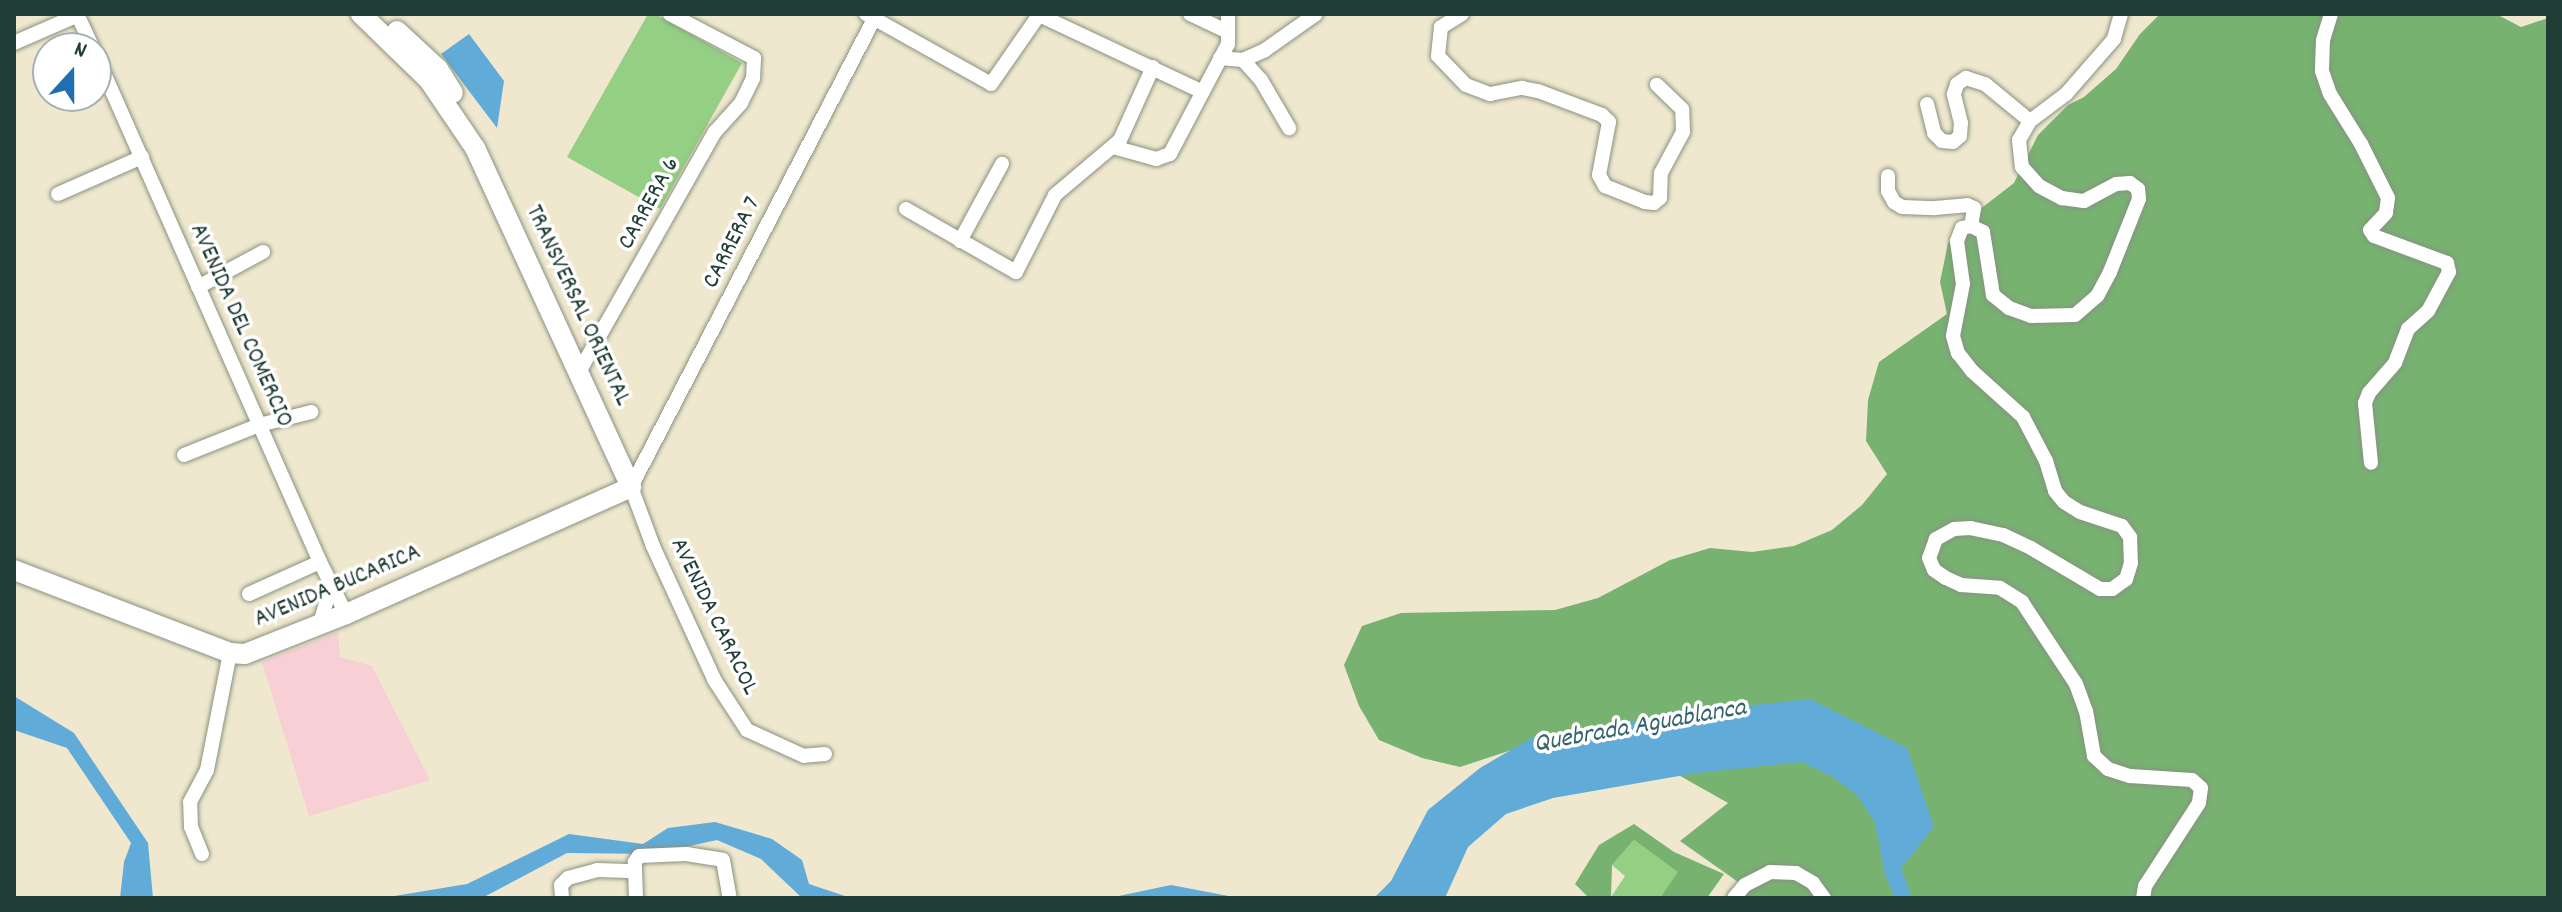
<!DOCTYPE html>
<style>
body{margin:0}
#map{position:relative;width:2562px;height:912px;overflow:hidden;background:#f0e8ce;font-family:Dekko,sans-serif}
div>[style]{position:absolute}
.built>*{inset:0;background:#f7cfd4}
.green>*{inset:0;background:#94cf83}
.forest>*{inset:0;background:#77b271}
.water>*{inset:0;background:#61abd8}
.roads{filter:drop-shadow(0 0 2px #889281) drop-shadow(0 0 2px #889281)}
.minor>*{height:14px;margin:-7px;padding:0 7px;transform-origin:7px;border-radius:7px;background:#fff}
.secondary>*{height:20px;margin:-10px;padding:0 10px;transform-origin:10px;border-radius:10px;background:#fff}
span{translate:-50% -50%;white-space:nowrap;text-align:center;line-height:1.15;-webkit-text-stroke:7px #fff;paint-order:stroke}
.street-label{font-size:24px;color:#1f3d34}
.water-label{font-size:26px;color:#36646d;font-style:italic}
.frame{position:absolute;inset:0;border:16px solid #1f3d34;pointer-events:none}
.north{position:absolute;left:32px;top:32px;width:80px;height:80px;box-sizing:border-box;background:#fff;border:2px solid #a5b1ae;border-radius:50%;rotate:21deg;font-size:22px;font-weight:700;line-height:32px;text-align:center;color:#1f3d34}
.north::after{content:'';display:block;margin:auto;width:28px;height:36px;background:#1f6fb2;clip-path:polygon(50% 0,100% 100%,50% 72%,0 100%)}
</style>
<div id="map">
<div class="built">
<i style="clip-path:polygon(338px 632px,340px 657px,372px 666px,430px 780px,309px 816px,262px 662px)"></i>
</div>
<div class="green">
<i style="clip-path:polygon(648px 14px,655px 14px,742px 63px,660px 209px,567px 157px)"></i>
<i style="clip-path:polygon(1634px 840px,1679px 872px,1660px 898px,1611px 897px,1625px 876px,1612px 865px)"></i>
</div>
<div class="forest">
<i style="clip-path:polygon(2160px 14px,2496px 14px,2521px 27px,2548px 18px,2548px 898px,1723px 898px,1741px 884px,1680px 841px,1728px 803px,1652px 760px,1536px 742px,1460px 767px,1422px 758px,1379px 740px,1359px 706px,1344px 665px,1362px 626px,1401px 613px,1555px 610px,1598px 598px,1670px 560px,1710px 548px,1752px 552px,1794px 546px,1832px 530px,1862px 505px,1887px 474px,1866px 441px,1868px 400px,1879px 362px,1947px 314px,1940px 282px,1948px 243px,1967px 232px,1979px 210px,2014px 183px,2038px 135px,2068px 105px,2084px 97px,2116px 69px,2140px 34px)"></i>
<i style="clip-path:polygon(1634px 824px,1674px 852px,1724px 874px,1707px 898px,1660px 898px,1678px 872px,1634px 840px,1612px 865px,1611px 897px,1589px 898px,1575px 884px,1599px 845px)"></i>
</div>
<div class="water">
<i style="clip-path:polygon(469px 34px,504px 81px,497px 128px,441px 54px)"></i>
<i style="clip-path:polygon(14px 696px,74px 733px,148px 843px,153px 898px,120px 898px,124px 862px,131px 843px,67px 748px,14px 730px)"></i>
<i style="clip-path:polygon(1810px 699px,1907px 748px,1934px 827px,1901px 868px,1912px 898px,1895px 898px,1885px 874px,1875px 823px,1858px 796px,1833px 777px,1802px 762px,1696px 773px,1553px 798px,1506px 814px,1468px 847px,1445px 898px,1374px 898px,1391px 881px,1428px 810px,1480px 768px,1533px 737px,1693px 712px)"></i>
<i style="clip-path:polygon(715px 822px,772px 839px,802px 860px,809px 884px,851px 898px,802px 898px,761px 859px,717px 840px,653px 854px,567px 853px,482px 898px,382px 898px,467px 884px,569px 834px,643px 844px,668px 828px)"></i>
<i style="clip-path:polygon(1171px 885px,1239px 898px,1109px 898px)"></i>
</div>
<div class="roads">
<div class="minor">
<i style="left:77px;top:14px;width:38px;rotate:65deg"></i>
<i style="left:866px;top:14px;width:143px;rotate:29.2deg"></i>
<i style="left:991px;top:84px;width:84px;rotate:-55.2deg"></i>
<i style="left:1037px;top:14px;width:183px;rotate:25.2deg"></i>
<i style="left:1190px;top:14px;width:42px;rotate:25.3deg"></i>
<i style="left:1462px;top:14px;width:25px;rotate:148deg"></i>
<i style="left:1441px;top:27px;width:29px;rotate:96deg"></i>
<i style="left:1438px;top:56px;width:40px;rotate:46deg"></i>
<i style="left:1466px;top:85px;width:26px;rotate:21deg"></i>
<i style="left:1490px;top:94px;width:33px;rotate:-11deg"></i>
<i style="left:1522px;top:88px;width:16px;rotate:11deg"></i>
<i style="left:1538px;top:91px;width:68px;rotate:20.6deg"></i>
<i style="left:1602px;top:115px;width:10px;rotate:45deg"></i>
<i style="left:1609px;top:122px;width:54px;rotate:100.7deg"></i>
<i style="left:1599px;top:175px;width:13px;rotate:61deg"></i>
<i style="left:1605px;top:186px;width:43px;rotate:21.8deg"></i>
<i style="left:1645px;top:202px;width:9px;rotate:6deg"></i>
<i style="left:1654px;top:203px;width:8px;rotate:-40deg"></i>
<i style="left:1660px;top:198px;width:25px;rotate:-88deg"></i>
<i style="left:1661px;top:173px;width:47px;rotate:-61.8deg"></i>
<i style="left:1683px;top:132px;width:23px;rotate:-92deg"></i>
<i style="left:1682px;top:109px;width:35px;rotate:-136deg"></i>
<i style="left:2121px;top:14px;width:26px;rotate:106deg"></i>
<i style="left:2114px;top:39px;width:73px;rotate:131.1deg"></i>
<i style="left:2066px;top:94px;width:45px;rotate:143.1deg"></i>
<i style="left:2030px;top:121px;width:22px;rotate:120deg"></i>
<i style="left:2019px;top:140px;width:27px;rotate:84deg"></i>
<i style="left:2022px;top:167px;width:25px;rotate:48deg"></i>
<i style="left:2039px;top:186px;width:26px;rotate:28deg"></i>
<i style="left:2062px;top:198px;width:22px;rotate:8deg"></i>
<i style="left:2084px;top:201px;width:36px;rotate:-28deg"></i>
<i style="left:2116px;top:184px;width:14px;rotate:-4deg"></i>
<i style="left:2130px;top:183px;width:10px;rotate:37deg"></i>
<i style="left:2138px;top:189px;width:10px;rotate:84deg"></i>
<i style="left:2139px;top:199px;width:79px;rotate:111.7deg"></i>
<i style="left:2110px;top:272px;width:27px;rotate:118deg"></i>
<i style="left:2097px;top:296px;width:29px;rotate:139deg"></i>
<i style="left:2075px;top:315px;width:44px;rotate:178.7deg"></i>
<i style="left:2031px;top:316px;width:23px;rotate:-160deg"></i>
<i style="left:2009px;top:308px;width:21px;rotate:-141deg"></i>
<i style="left:1993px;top:295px;width:64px;rotate:-99deg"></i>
<i style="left:1983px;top:232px;width:13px;rotate:-153deg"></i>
<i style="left:1971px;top:226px;width:9px;rotate:167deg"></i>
<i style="left:1962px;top:228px;width:14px;rotate:111deg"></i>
<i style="left:1957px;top:241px;width:43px;rotate:82.1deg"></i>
<i style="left:1963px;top:284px;width:53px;rotate:100.9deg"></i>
<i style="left:1953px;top:336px;width:18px;rotate:74deg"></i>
<i style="left:1958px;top:353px;width:23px;rotate:52deg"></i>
<i style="left:1972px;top:371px;width:69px;rotate:42deg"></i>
<i style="left:2023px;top:417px;width:50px;rotate:62.4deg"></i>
<i style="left:2046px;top:461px;width:31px;rotate:73deg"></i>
<i style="left:2055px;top:491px;width:14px;rotate:51deg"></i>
<i style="left:2064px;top:502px;width:19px;rotate:32deg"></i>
<i style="left:2080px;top:512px;width:44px;rotate:18.4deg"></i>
<i style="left:2122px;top:526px;width:14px;rotate:54deg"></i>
<i style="left:2130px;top:537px;width:26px;rotate:88deg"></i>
<i style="left:2131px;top:563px;width:17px;rotate:107deg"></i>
<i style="left:2126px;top:579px;width:17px;rotate:144deg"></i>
<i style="left:2112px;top:589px;width:12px;rotate:180deg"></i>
<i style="left:2100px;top:589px;width:80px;rotate:-149.3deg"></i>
<i style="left:2031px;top:548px;width:31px;rotate:-155deg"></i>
<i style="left:2003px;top:535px;width:33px;rotate:-168deg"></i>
<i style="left:1971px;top:528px;width:17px;rotate:177deg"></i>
<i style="left:1954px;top:529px;width:21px;rotate:151deg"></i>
<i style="left:1936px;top:539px;width:20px;rotate:110deg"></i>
<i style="left:1929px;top:558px;width:13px;rotate:67deg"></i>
<i style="left:1934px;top:570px;width:14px;rotate:34deg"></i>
<i style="left:1946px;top:578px;width:17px;rotate:25deg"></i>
<i style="left:1961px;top:585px;width:39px;rotate:4deg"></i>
<i style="left:2000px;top:588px;width:26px;rotate:32deg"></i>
<i style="left:2022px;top:602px;width:98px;rotate:56.6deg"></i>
<i style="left:2076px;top:684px;width:29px;rotate:70deg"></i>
<i style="left:2086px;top:711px;width:46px;rotate:79.9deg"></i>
<i style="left:2094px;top:756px;width:19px;rotate:43deg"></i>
<i style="left:2108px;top:769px;width:23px;rotate:18deg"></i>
<i style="left:2130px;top:776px;width:62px;rotate:3.7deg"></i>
<i style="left:2192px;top:780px;width:12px;rotate:42deg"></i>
<i style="left:2201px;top:788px;width:15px;rotate:98deg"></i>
<i style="left:2199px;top:803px;width:99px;rotate:123deg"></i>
<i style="left:2145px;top:886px;width:12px;rotate:99deg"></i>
<i style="left:2331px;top:14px;width:27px;rotate:107deg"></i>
<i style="left:2323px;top:40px;width:31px;rotate:92deg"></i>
<i style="left:2322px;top:71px;width:24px;rotate:71deg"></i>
<i style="left:2330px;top:94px;width:59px;rotate:58.2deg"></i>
<i style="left:2361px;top:144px;width:60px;rotate:63.4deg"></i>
<i style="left:2388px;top:198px;width:15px;rotate:98deg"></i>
<i style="left:2386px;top:213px;width:23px;rotate:133deg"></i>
<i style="left:2370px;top:230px;width:7px;rotate:56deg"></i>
<i style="left:2374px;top:236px;width:78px;rotate:20.3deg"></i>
<i style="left:2447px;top:263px;width:9px;rotate:77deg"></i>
<i style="left:2449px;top:272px;width:44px;rotate:118.3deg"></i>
<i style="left:2428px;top:311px;width:27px;rotate:138deg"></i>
<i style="left:2408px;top:329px;width:36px;rotate:111deg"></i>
<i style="left:2395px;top:363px;width:40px;rotate:131deg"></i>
<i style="left:2369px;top:393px;width:11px;rotate:112deg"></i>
<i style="left:2365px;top:403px;width:60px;rotate:84.3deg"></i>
<i style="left:14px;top:43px;width:70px;rotate:-23.6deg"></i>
<i style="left:96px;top:55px;width:554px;rotate:66.16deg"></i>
<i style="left:320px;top:562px;width:58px;rotate:63.4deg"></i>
<i style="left:1220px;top:58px;width:23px;rotate:5deg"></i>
<i style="left:1243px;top:60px;width:24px;rotate:-24deg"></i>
<i style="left:1265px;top:50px;width:62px;rotate:-35.2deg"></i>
<i style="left:1243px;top:60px;width:27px;rotate:48deg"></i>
<i style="left:1261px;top:80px;width:56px;rotate:59.7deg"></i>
<i style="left:1927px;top:104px;width:30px;rotate:76deg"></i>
<i style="left:1934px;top:133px;width:11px;rotate:45deg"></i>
<i style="left:1942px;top:141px;width:11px;rotate:5deg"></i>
<i style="left:1953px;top:142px;width:9px;rotate:-41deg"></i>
<i style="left:1960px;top:136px;width:13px;rotate:-86deg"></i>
<i style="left:1961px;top:123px;width:30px;rotate:-104deg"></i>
<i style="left:1954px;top:94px;width:10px;rotate:-73deg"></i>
<i style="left:1957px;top:84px;width:11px;rotate:-34deg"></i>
<i style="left:1966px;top:78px;width:20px;rotate:18deg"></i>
<i style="left:1985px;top:84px;width:58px;rotate:39.4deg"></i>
<i style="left:1113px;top:147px;width:45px;rotate:15.6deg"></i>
<i style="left:1156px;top:159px;width:15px;rotate:-20deg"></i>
<i style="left:1170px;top:154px;width:124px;rotate:-62.2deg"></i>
<i style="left:1228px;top:44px;width:30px;rotate:-90deg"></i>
<i style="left:1888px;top:176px;width:15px;rotate:90deg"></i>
<i style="left:1888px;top:191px;width:13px;rotate:61deg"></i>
<i style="left:1894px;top:202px;width:9px;rotate:32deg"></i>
<i style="left:1902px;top:207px;width:33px;rotate:2deg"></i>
<i style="left:1935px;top:208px;width:32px;rotate:-5deg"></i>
<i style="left:1967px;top:205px;width:8px;rotate:23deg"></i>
<i style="left:1974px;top:208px;width:18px;rotate:99deg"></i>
<i style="left:58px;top:194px;width:92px;rotate:-23.8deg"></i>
<i style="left:906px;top:209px;width:127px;rotate:29.8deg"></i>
<i style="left:1016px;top:272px;width:86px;rotate:-63.1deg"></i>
<i style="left:1055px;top:195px;width:85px;rotate:-40.2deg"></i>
<i style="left:1120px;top:140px;width:80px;rotate:-65.7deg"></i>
<i style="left:960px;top:241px;width:88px;rotate:-61.4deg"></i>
<i style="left:198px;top:287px;width:74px;rotate:-28.3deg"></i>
<i style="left:579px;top:372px;width:276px;rotate:-60.5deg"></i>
<i style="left:715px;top:132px;width:39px;rotate:-48deg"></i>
<i style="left:741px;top:103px;width:28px;rotate:-64deg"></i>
<i style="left:753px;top:78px;width:20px;rotate:-87deg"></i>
<i style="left:754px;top:58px;width:95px;rotate:-152.4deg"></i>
<i style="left:184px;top:455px;width:81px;rotate:-21.8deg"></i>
<i style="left:259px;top:425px;width:54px;rotate:-14deg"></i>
<i style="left:249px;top:594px;width:78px;rotate:-24.3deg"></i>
<i style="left:320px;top:624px;width:41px;rotate:-74.2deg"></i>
<i style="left:825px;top:754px;width:21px;rotate:175deg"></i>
<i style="left:804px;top:756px;width:63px;rotate:-155.5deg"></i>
<i style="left:747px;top:730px;width:59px;rotate:-123.1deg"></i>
<i style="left:715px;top:681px;width:149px;rotate:-114.7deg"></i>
<i style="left:653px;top:546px;width:63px;rotate:-110.4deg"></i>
<i style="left:631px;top:487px;width:527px;rotate:-62.56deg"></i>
<i style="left:202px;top:854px;width:29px;rotate:-112deg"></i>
<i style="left:191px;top:827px;width:25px;rotate:-92deg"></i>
<i style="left:190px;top:802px;width:36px;rotate:-62deg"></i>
<i style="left:207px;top:770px;width:119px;rotate:-78.9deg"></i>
<i style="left:562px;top:898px;width:13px;rotate:-94deg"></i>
<i style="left:561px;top:885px;width:10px;rotate:-45deg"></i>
<i style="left:568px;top:878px;width:30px;rotate:-15deg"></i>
<i style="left:597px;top:870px;width:38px;rotate:2deg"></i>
<i style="left:636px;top:898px;width:36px;rotate:-92deg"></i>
<i style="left:635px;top:862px;width:7px;rotate:-56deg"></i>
<i style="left:639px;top:856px;width:47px;rotate:-2.4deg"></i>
<i style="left:686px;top:854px;width:37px;rotate:9deg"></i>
<i style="left:723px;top:860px;width:39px;rotate:80deg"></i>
<i style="left:1734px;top:898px;width:17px;rotate:-50deg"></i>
<i style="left:1745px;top:885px;width:28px;rotate:-27deg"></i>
<i style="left:1770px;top:872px;width:26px;rotate:2deg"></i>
<i style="left:1796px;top:873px;width:20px;rotate:30deg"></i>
<i style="left:1813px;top:883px;width:19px;rotate:54deg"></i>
</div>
<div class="secondary">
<i style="left:397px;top:31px;width:56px;rotate:42.8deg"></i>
<i style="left:438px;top:69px;width:28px;rotate:58deg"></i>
<i style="left:14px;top:570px;width:231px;rotate:21deg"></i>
<i style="left:230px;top:653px;width:15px;rotate:4deg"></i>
<i style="left:245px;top:654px;width:109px;rotate:-21.6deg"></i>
<i style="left:346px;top:614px;width:312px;rotate:-24deg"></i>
<i style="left:631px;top:487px;width:373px;rotate:-114.7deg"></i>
<i style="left:475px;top:148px;width:82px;rotate:-124.1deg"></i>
<i style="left:429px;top:80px;width:95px;rotate:-135.9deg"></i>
</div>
</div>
<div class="street-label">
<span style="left:650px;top:204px;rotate:-61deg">CARRERA 6</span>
<span style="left:733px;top:243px;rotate:-63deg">CARRERA 7</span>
<span style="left:577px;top:306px;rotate:65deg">TRANSVERSAL ORIENTAL</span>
<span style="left:240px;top:326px;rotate:66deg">AVENIDA DEL COMERCIO</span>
<span style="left:338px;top:587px;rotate:-23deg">AVENIDA BUCARICA</span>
<span style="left:713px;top:617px;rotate:64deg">AVENIDA CARACOL</span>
</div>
<div class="water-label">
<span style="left:1640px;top:727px;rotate:-10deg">Quebrada Aguablanca</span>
</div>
<div class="frame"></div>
<div class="north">N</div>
</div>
